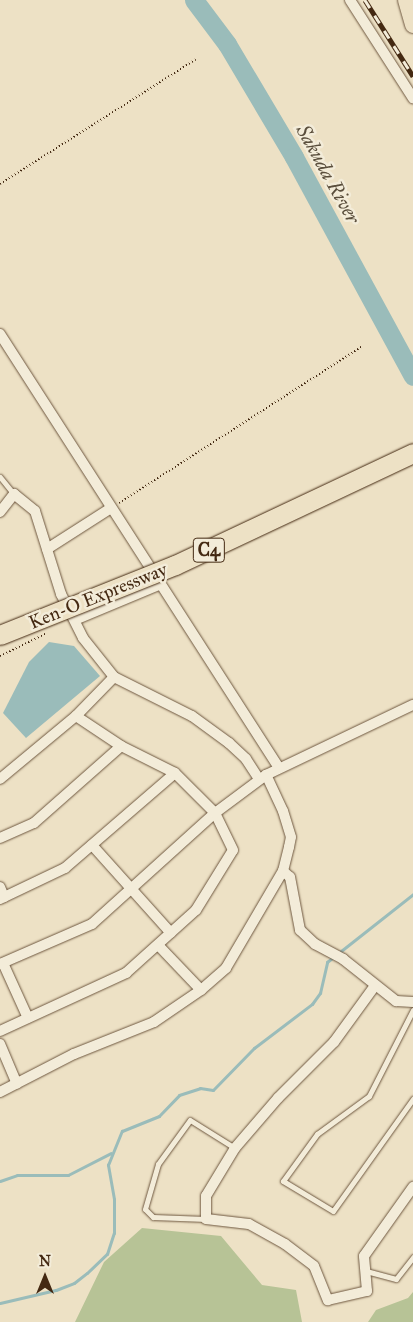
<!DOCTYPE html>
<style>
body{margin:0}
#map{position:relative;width:413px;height:1322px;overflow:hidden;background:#ede1c5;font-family:"IM FELL Great Primer",serif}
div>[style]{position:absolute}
.green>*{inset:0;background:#b7c396}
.water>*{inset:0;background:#9abcba}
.stream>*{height:3px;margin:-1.5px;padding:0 1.5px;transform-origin:1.5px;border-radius:1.5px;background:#9abcba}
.river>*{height:19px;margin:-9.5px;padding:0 9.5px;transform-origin:9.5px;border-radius:9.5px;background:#9abcba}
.path>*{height:2px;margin-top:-1px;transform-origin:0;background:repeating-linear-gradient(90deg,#442912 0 1px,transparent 0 3.5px)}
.roads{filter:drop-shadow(0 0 1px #6e573f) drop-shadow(0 0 1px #6e573f)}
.service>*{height:5px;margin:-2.5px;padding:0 2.5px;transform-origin:2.5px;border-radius:2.5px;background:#f3ecd9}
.minor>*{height:10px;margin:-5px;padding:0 5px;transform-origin:5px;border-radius:5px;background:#f3ecd9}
.primary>*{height:16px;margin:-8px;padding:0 8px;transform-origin:8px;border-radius:8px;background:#ede1c5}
.rail>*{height:5px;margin-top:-2.5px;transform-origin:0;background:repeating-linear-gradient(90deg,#f3ecd9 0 9px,#442912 0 18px);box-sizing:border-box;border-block:1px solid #442912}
.bridges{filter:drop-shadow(0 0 1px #442912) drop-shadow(0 0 1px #442912)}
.motorway-bridge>*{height:19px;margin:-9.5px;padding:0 9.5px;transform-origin:9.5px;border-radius:9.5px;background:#ede1c5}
span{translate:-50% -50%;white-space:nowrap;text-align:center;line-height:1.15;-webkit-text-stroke:5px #f3ecd9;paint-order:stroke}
.shield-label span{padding:1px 4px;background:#f3ecd9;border:1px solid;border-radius:4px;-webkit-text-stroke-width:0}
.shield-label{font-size:18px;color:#442912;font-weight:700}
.street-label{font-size:19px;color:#442912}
.water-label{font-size:20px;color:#5a4e3c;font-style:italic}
.north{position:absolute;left:20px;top:1252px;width:50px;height:50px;-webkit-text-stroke:4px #f3ecd9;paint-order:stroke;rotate:0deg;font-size:14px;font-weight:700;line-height:20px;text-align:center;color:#442912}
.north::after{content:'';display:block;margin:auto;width:18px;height:22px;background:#442912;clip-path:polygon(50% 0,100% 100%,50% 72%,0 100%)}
</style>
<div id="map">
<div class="green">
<i style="clip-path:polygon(142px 1228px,221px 1236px,262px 1285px,296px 1290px,302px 1322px,75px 1322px,104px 1262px)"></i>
<i style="clip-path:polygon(413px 1292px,413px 1322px,368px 1322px,376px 1310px,408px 1298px)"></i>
</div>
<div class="water">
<i style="clip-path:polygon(49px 642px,74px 646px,100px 676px,26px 738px,3px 713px,29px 662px)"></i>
</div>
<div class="stream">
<i style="left:0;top:1181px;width:18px;rotate:-19deg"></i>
<i style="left:17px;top:1175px;width:51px"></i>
<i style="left:68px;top:1175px;width:48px;rotate:-27.1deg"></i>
<i style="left:0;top:1303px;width:57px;rotate:-13.1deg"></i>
<i style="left:56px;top:1290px;width:19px;rotate:-21deg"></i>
<i style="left:74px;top:1283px;width:16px;rotate:-38deg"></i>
<i style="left:87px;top:1273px;width:28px;rotate:-44deg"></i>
<i style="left:107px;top:1254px;width:22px;rotate:-72deg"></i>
<i style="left:114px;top:1233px;width:34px;rotate:-90deg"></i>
<i style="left:114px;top:1199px;width:35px;rotate:-100deg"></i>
<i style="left:108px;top:1165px;width:37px;rotate:-68deg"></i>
<i style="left:122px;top:1131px;width:40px;rotate:-22deg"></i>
<i style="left:159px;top:1116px;width:29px;rotate:-46deg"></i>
<i style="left:179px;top:1095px;width:22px;rotate:-18deg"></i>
<i style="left:200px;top:1088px;width:13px;rotate:9deg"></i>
<i style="left:213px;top:1090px;width:59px;rotate:-45.7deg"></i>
<i style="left:254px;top:1048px;width:73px;rotate:-37.2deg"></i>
<i style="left:312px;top:1004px;width:14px;rotate:-54deg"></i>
<i style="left:320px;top:993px;width:32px;rotate:-77deg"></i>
<i style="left:327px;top:962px;width:110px;rotate:-38.3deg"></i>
</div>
<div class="river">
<i style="left:194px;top:0;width:55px;rotate:53.1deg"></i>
<i style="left:227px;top:44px;width:131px;rotate:59.3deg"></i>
<i style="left:294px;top:157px;width:249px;rotate:61.5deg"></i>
</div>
<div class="path">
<i style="left:0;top:184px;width:232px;rotate:-32.5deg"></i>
<i style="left:119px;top:503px;width:290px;rotate:-32.8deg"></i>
<i style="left:0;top:656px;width:52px;rotate:-26.1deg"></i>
</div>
<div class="roads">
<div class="service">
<i style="left:0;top:477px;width:22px;rotate:51deg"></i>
<i style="left:413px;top:1010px;width:97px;rotate:117.1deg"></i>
<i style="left:369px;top:1096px;width:64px;rotate:143.8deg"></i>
<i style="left:317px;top:1134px;width:58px;rotate:125.9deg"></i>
<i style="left:283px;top:1181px;width:58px;rotate:31deg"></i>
<i style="left:333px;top:1211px;width:138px;rotate:-54.5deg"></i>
<i style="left:206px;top:1219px;width:53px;rotate:-177.8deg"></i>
<i style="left:153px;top:1217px;width:11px;rotate:-135deg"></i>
<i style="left:145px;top:1209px;width:47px;rotate:-73.9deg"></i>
<i style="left:158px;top:1164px;width:54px;rotate:-54deg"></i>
<i style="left:190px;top:1120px;width:53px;rotate:31.9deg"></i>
<i style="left:366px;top:1271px;width:31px;rotate:15deg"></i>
<i style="left:396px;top:1279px;width:28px;rotate:-52deg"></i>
</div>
<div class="minor">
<i style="left:350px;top:0;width:117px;rotate:57.3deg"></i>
<i style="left:0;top:334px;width:516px;rotate:57.26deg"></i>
<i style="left:0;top:512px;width:23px;rotate:-52deg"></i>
<i style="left:14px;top:494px;width:27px;rotate:39deg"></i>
<i style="left:35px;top:511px;width:87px;rotate:72.6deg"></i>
<i style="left:61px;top:594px;width:49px;rotate:63.4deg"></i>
<i style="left:83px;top:638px;width:50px;rotate:51.5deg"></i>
<i style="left:114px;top:677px;width:87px;rotate:26.6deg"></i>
<i style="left:192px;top:716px;width:46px;rotate:36.1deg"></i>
<i style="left:229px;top:743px;width:23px;rotate:43deg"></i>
<i style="left:246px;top:759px;width:24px;rotate:57deg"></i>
<i style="left:47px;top:549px;width:76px;rotate:-32.6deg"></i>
<i style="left:75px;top:620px;width:93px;rotate:-22.7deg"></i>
<i style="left:0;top:779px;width:99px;rotate:-39.7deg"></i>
<i style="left:76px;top:716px;width:54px;rotate:-45.7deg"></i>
<i style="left:0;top:838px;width:37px;rotate:-24deg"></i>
<i style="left:34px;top:823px;width:116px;rotate:-41.5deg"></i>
<i style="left:92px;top:845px;width:118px;rotate:48.1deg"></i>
<i style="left:283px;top:871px;width:9px;rotate:41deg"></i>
<i style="left:290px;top:877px;width:54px;rotate:79.3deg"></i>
<i style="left:300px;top:930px;width:21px;rotate:43deg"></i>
<i style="left:315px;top:944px;width:32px;rotate:28deg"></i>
<i style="left:343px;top:959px;width:68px;rotate:38.4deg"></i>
<i style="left:396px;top:1001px;width:17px;rotate:3deg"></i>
<i style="left:0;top:887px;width:11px;rotate:68deg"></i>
<i style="left:0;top:899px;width:72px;rotate:-25.5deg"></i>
<i style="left:65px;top:868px;width:145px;rotate:-40.8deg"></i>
<i style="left:158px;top:945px;width:62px;rotate:46.3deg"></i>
<i style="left:3px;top:963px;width:60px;rotate:65.6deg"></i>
<i style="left:0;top:964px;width:100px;rotate:-23.5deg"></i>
<i style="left:92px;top:924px;width:166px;rotate:-42.1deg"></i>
<i style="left:215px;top:813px;width:64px;rotate:-36.7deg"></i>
<i style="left:266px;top:775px;width:163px;rotate:-25.5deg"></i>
<i style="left:374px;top:987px;width:68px;rotate:126deg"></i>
<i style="left:334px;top:1042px;width:79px;rotate:135deg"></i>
<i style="left:278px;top:1098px;width:66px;rotate:130.7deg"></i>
<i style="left:235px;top:1148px;width:56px;rotate:121.1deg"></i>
<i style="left:206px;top:1196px;width:23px;rotate:90deg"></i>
<i style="left:206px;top:1219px;width:43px;rotate:6.6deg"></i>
<i style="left:249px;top:1224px;width:41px;rotate:29.1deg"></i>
<i style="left:285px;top:1244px;width:36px;rotate:37deg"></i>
<i style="left:314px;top:1266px;width:37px;rotate:68deg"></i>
<i style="left:328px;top:1300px;width:40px;rotate:-13deg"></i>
<i style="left:367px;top:1291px;width:35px;rotate:-95deg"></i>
<i style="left:364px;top:1256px;width:85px;rotate:-54.6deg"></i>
<i style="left:0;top:1031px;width:139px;rotate:-24.7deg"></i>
<i style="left:126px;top:973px;width:94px;rotate:-42deg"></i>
<i style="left:196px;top:910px;width:70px;rotate:-58.3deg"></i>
<i style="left:233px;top:850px;width:41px;rotate:-115.9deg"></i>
<i style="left:215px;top:813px;width:57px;rotate:-135deg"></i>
<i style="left:175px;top:773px;width:60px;rotate:-153.4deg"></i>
<i style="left:121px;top:746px;width:54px;rotate:-146.3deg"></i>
<i style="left:0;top:1044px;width:43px;rotate:67deg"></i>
<i style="left:0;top:1092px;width:83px;rotate:-27.2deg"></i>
<i style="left:74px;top:1054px;width:86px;rotate:-21.8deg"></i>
<i style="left:154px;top:1022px;width:57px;rotate:-34.2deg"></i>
<i style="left:201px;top:990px;width:33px;rotate:-41deg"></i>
<i style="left:226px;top:968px;width:113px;rotate:-59.6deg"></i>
<i style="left:283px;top:871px;width:25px;rotate:-76deg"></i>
<i style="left:289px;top:847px;width:10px;rotate:-79deg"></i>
<i style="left:291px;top:837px;width:27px;rotate:-107deg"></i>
<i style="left:283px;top:811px;width:40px;rotate:-115deg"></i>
</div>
<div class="primary">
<i style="left:406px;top:0;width:26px;rotate:74deg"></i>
</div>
</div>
<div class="rail">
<i style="left:365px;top:0;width:90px;rotate:57.7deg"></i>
</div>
<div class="bridges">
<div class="motorway-bridge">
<i style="left:0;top:635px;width:188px;rotate:-21.8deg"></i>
<i style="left:175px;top:565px;width:263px;rotate:-25.2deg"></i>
</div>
</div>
<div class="shield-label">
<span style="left:209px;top:550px">C4</span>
</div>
<div class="street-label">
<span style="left:98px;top:596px;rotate:-22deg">Ken-O Expressway</span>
</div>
<div class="water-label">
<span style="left:328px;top:174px;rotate:61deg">Sakuda River</span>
</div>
<div class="north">N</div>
</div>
